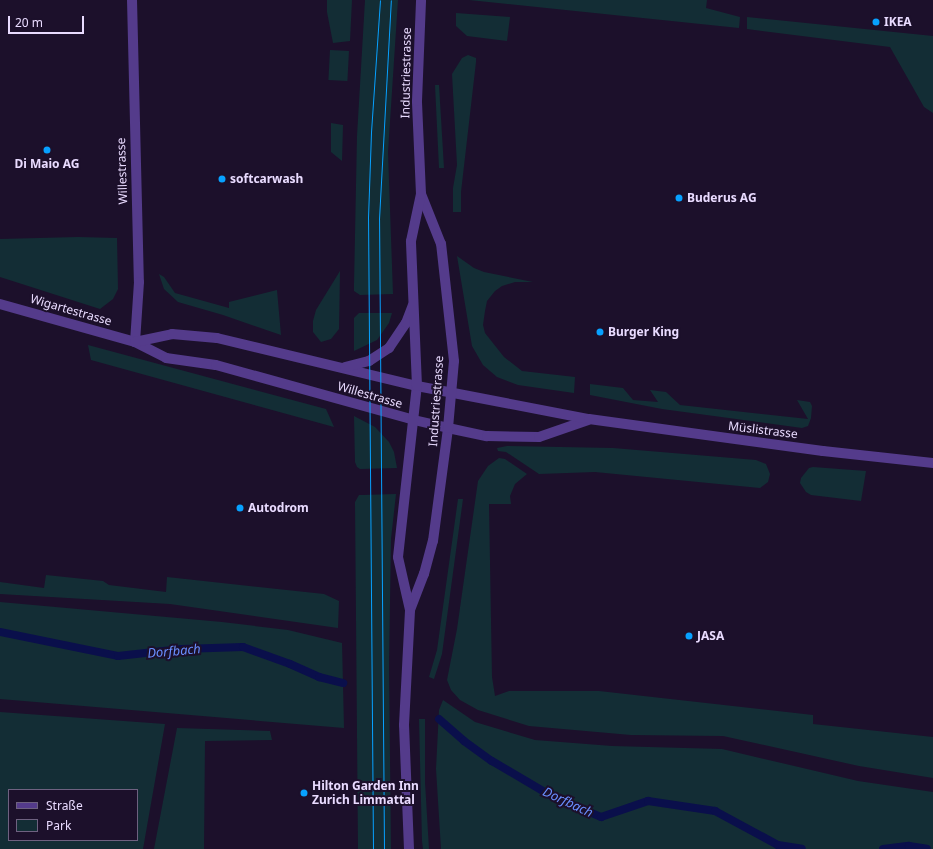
<!DOCTYPE html>
<meta charset="utf-8">
<style>
body{margin:0}
#map{position:relative;width:933px;height:849px;overflow:hidden;background:#1c102b;font-family:"Noto Sans",sans-serif}
div>[style]{position:absolute}
.green>*{inset:0;background:#132d35;transform-origin:0 0}
.stream>*{height:8px;margin:-4px;padding:0 4px;transform-origin:4px;border-radius:4px;background:#0a0f4b}
.street>*{height:10px;margin:-5px;padding:0 5px;transform-origin:5px;border-radius:5px;background:#543b8b}
.tram>*{height:1px;margin:-0.5px;padding:0 0.5px;transform-origin:0.5px;border-radius:0.5px;background:#07a1ff}
.dots>*{width:11px;height:11px;translate:-50% -50%;box-sizing:border-box;border:2px solid #1c102b;border-radius:50%}
span{translate:-50% -50%;white-space:nowrap;text-align:center;line-height:1.15;-webkit-text-stroke:4px #1c102b;paint-order:stroke}
.poi-label{font-size:12px;color:#e9dbff;font-weight:700}
.left{translate:0 -50%;text-align:left}
.street-label{font-size:12px;color:#e9dbff}
.water-label{font-size:13px;color:#698fff;font-style:italic}
.legend{position:absolute;left:8px;top:789px;width:130px;height:52px;box-sizing:border-box;background:#1c102b;border:1px solid #6e6180;margin:0;padding:5px 7px;list-style:none;font-size:12px;color:#e9dbff}
.legend li{display:flex;align-items:center;gap:8px;height:20px}
.legend b{width:20px;border:1px solid #6e6180}
.scale{position:absolute;left:8px;top:16px;width:76px;height:18px;box-sizing:border-box;border:2px solid #e9dbff;border-top:0;padding-left:5px;font-size:12px;line-height:14px;white-space:nowrap;color:#e9dbff;-webkit-text-stroke:3px #1c102b;paint-order:stroke}
</style>
<div id="map">
<div class="green">
<i style="clip-path:polygon(327px 0,352px 0,350px 41px,333px 43px,327px 12px)"></i>
<i style="clip-path:polygon(365px 0,398px 0,388px 152px,393px 294px,360px 295px,354px 291px,354px 285px,357px 136px)"></i>
<i style="clip-path:polygon(469px 0,707px 0,706px 8px,740px 17px,739px 28px)"></i>
<i style="clip-path:polygon(456px 13px,510px 17px,507px 41px,467px 36px,456px 26px)"></i>
<i style="clip-path:polygon(747px 17px,933px 36px,933px 113px,924px 107px,890px 47px,747px 29px)"></i>
<i style="left:330px;top:50px;width:19px;height:30px;rotate:3deg"></i>
<i style="clip-path:polygon(468px 55px,476px 58px,476px 62px,461px 192px,461px 212px,453px 212px,453px 188px,457px 165px,452px 74px,462px 58px)"></i>
<i style="clip-path:polygon(435px 85px,439px 85px,444px 168px,439px 168px)"></i>
<i style="clip-path:polygon(331px 123px,343px 125px,342px 161px,331px 152px)"></i>
<i style="clip-path:polygon(78px 237px,117px 238px,118px 289px,113px 299px,100px 309px,0 277px,0 239px)"></i>
<i style="clip-path:polygon(457px 256px,474px 268px,484px 272px,533px 282px,515px 282px,502px 286px,495px 291px,487px 301px,485px 311px,483px 325px,485px 333px,504px 357px,522px 371px,575px 377px,574px 393px,518px 385px,497px 377px,483px 365px,472px 346px)"></i>
<i style="clip-path:polygon(340px 271px,339px 329px,331px 339px,321px 342px,313px 332px,313px 321px,316px 310px)"></i>
<i style="clip-path:polygon(159px 274px,164px 277px,175px 293px,229px 308px,229px 302px,277px 290px,281px 335px,223px 315px,178px 302px,164px 289px)"></i>
<i style="clip-path:polygon(359px 313px,392px 313px,389px 323px,377px 340px,354px 351px,354px 318px)"></i>
<i style="clip-path:polygon(88px 345px,326px 409px,334px 427px,91px 360px)"></i>
<i style="clip-path:polygon(590px 384px,623px 388px,633px 400px,658px 402px,650px 390px,666px 392px,680px 405px,808px 419px,797px 400px,810px 402px,812px 406px,811px 418px,808px 426px,802px 428px,662px 409px,590px 395px)"></i>
<i style="clip-path:polygon(354px 416px,375px 427px,389px 442px,394px 452px,397px 468px,360px 469px,357px 467px,355px 462px)"></i>
<i style="clip-path:polygon(507px 446px,613px 448px,756px 460px,766px 464px,770px 474px,768px 482px,760px 488px,595px 472px,539px 474px,506px 452px,498px 451px,497px 448px)"></i>
<i style="clip-path:polygon(499px 458px,505px 459px,527px 474px,515px 484px,510px 496px,511px 504px,489px 504px,492px 677px,495px 696px,509px 691px,599px 691px,813px 715px,813px 724px,933px 737px,933px 778px,859px 766px,723px 736px,631px 735px,529px 726px,478px 710px,460px 700px,451px 690px,447px 680px,457px 629px,478px 481px,488px 466px)"></i>
<i style="clip-path:polygon(813px 467px,866px 471px,861px 501px,811px 495px,806px 492px,800px 483px,801px 478px,809px 468px)"></i>
<i style="clip-path:polygon(396px 494px,391px 539px,389px 666px,391px 849px,358px 849px,355px 502px,359px 495px,362px 495px)"></i>
<i style="clip-path:polygon(458px 499px,463px 499px,442px 654px,434px 679px,429px 677px,437px 650px)"></i>
<i style="clip-path:polygon(46px 575px,103px 581px,109px 585px,166px 592px,167px 577px,324px 594px,339px 601px,338px 628px,170px 604px,0 594px,0 582px,44px 588px)"></i>
<i style="clip-path:polygon(0 602px,222px 622px,288px 630px,342px 643px,344px 728px,0 699px)"></i>
<i style="clip-path:polygon(443px 700px,475px 722px,535px 740px,612px 746px,722px 749px,858px 781px,933px 792px,933px 849px,441px 849px,436px 769px,439px 710px)"></i>
<i style="clip-path:polygon(evenodd,0 712px,165px 724px,143px 849px,0 849px,0 712px,9px 790px,137px 790px,137px 840px,9px 840px,9px 790px)"></i>
<i style="clip-path:polygon(419px 719px,425px 719px,425px 782px,429px 849px,423px 849px,422px 841px)"></i>
<i style="clip-path:polygon(177px 728px,270px 731px,272px 740px,205px 741px,204px 849px,154px 849px)"></i>
</div>
<div class="stream">
<i style="left:0;top:632px;width:120px;rotate:11.5deg"></i>
<i style="left:118px;top:656px;width:64px;rotate:-6.2deg"></i>
<i style="left:182px;top:649px;width:61px;rotate:-1.9deg"></i>
<i style="left:243px;top:647px;width:50px;rotate:19.9deg"></i>
<i style="left:290px;top:664px;width:32px;rotate:24deg"></i>
<i style="left:319px;top:677px;width:25px;rotate:14deg"></i>
<i style="left:439px;top:719px;width:33px;rotate:41deg"></i>
<i style="left:464px;top:741px;width:34px;rotate:36deg"></i>
<i style="left:492px;top:761px;width:65px;rotate:30.5deg"></i>
<i style="left:548px;top:794px;width:58px;rotate:23.5deg"></i>
<i style="left:601px;top:817px;width:50px;rotate:-18.8deg"></i>
<i style="left:648px;top:801px;width:68px;rotate:8.5deg"></i>
<i style="left:715px;top:811px;width:72px;rotate:28.4deg"></i>
<i style="left:778px;top:845px;width:24px;rotate:9deg"></i>
<i style="left:883px;top:849px;width:26px;rotate:-7deg"></i>
<i style="left:909px;top:846px;width:18px;rotate:9deg"></i>
</div>
<div class="street">
<i style="left:132px;top:0;width:282px;rotate:88.6deg"></i>
<i style="left:139px;top:282px;width:60px;rotate:93.8deg"></i>
<i style="left:0;top:304px;width:140px;rotate:15.7deg"></i>
<i style="left:135px;top:342px;width:35px;rotate:27deg"></i>
<i style="left:166px;top:358px;width:50px;rotate:8deg"></i>
<i style="left:216px;top:365px;width:205px;rotate:15.5deg"></i>
<i style="left:414px;top:420px;width:35px;rotate:13deg"></i>
<i style="left:448px;top:428px;width:40px;rotate:12deg"></i>
<i style="left:487px;top:436px;width:52px;rotate:1.1deg"></i>
<i style="left:539px;top:437px;width:52px;rotate:-19.1deg"></i>
<i style="left:135px;top:342px;width:38px;rotate:-12deg"></i>
<i style="left:172px;top:334px;width:45px;rotate:5.1deg"></i>
<i style="left:217px;top:338px;width:206px;rotate:13.5deg"></i>
<i style="left:417px;top:386px;width:175px;rotate:10.9deg"></i>
<i style="left:589px;top:419px;width:236px;rotate:7.8deg"></i>
<i style="left:823px;top:451px;width:111px;rotate:6.2deg"></i>
<i style="left:345px;top:367px;width:25px;rotate:-14deg"></i>
<i style="left:369px;top:361px;width:24px;rotate:-33deg"></i>
<i style="left:389px;top:348px;width:30px;rotate:-56deg"></i>
<i style="left:406px;top:323px;width:19px;rotate:-69deg"></i>
<i style="left:410px;top:610px;width:39px;rotate:-69deg"></i>
<i style="left:424px;top:574px;width:34px;rotate:-75deg"></i>
<i style="left:433px;top:541px;width:114px;rotate:-82.4deg"></i>
<i style="left:448px;top:428px;width:67px;rotate:-84.9deg"></i>
<i style="left:454px;top:361px;width:118px;rotate:-96.3deg"></i>
<i style="left:441px;top:244px;width:54px;rotate:-111.8deg"></i>
<i style="left:409px;top:849px;width:124px;rotate:-92.3deg"></i>
<i style="left:404px;top:725px;width:115px;rotate:-87deg"></i>
<i style="left:410px;top:610px;width:54px;rotate:-102.8deg"></i>
<i style="left:398px;top:557px;width:172px;rotate:-83.7deg"></i>
<i style="left:417px;top:386px;width:145px;rotate:-92.4deg"></i>
<i style="left:411px;top:241px;width:48px;rotate:-78deg"></i>
<i style="left:421px;top:194px;width:93px;rotate:-92.5deg"></i>
<i style="left:417px;top:101px;width:101px;rotate:-87.7deg"></i>
</div>
<div class="tram">
<i style="left:373px;top:849px;width:631px;rotate:-90.45deg"></i>
<i style="left:368px;top:218px;width:86px;rotate:-88deg"></i>
<i style="left:371px;top:132px;width:132px;rotate:-86.1deg"></i>
<i style="left:384px;top:849px;width:630px;rotate:-90.45deg"></i>
<i style="left:379px;top:219px;width:219px;rotate:-86.9deg"></i>
</div>
<div class="dots">
<i style="left:876px;top:22px;background:#07a1ff"></i>
<i style="left:47px;top:150px;background:#07a1ff"></i>
<i style="left:222px;top:179px;background:#07a1ff"></i>
<i style="left:679px;top:198px;background:#07a1ff"></i>
<i style="left:600px;top:332px;background:#07a1ff"></i>
<i style="left:240px;top:508px;background:#07a1ff"></i>
<i style="left:689px;top:636px;background:#07a1ff"></i>
<i style="left:304px;top:793px;background:#07a1ff"></i>
</div>
<div class="poi-label">
<span class="left" style="left:884px;top:22px">IKEA</span>
<span style="left:47px;top:164px">Di Maio AG</span>
<span class="left" style="left:230px;top:179px">softcarwash</span>
<span class="left" style="left:687px;top:198px">Buderus AG</span>
<span class="left" style="left:608px;top:332px">Burger King</span>
<span class="left" style="left:248px;top:508px">Autodrom</span>
<span class="left" style="left:697px;top:636px">JASA</span>
<span class="left" style="left:312px;top:793px">Hilton Garden Inn<br>Zurich Limmattal</span>
</div>
<div class="street-label">
<span style="left:406px;top:73px;rotate:-89deg">Industriestrasse</span>
<span style="left:122px;top:171px;rotate:-92deg">Willestrasse</span>
<span style="left:71px;top:310px;rotate:16deg">Wigartestrasse</span>
<span style="left:370px;top:395px;rotate:16deg">Willestrasse</span>
<span style="left:436px;top:401px;rotate:-86deg">Industriestrasse</span>
<span style="left:763px;top:430px;rotate:7deg">Müslistrasse</span>
</div>
<div class="water-label">
<span style="left:174px;top:651px;rotate:-5deg">Dorfbach</span>
<span style="left:568px;top:802px;rotate:25deg">Dorfbach</span>
</div>
<ul class="legend">
<li><b style="height:5px;background:#543b8b"></b>Straße</li>
<li><b style="height:11px;background:#132d35"></b>Park</li>
</ul>
<div class="scale">20 m</div>
</div>
